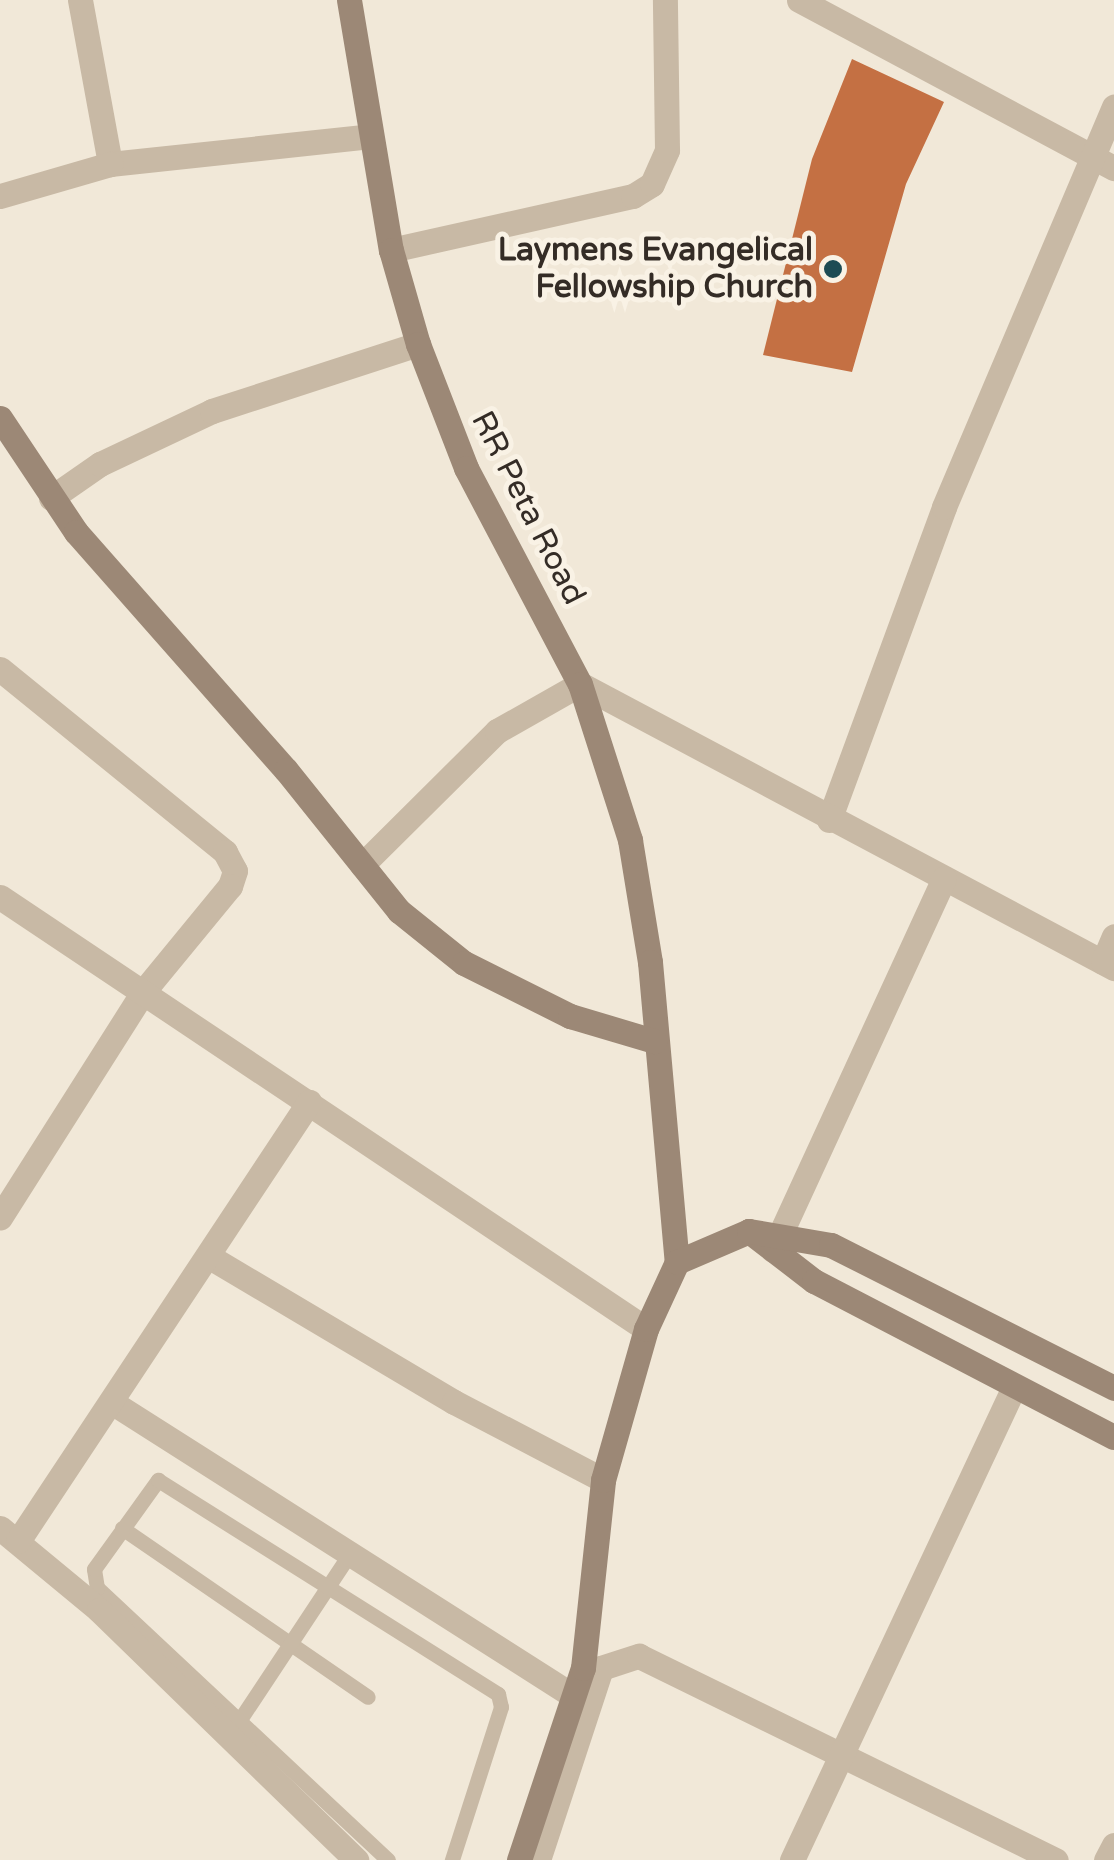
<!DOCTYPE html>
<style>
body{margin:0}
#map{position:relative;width:1114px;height:1860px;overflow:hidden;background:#f1e8d8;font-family:"Varela Round",sans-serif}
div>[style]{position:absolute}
.building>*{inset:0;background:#c47043}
.lane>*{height:15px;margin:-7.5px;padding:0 7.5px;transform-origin:7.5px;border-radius:7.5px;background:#c8b9a5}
.street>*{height:25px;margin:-12.5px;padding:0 12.5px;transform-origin:12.5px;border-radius:12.5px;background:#c8b9a5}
.secondary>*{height:25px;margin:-12.5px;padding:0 12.5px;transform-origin:12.5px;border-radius:12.5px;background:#9c8876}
.dots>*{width:28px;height:28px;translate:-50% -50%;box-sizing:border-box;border:5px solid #f9f2e5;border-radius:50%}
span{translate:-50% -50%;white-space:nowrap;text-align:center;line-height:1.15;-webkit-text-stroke:10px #f9f2e5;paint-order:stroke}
.poi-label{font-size:32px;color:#342c26;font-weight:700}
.right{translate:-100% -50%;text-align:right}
.street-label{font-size:32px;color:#342c26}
</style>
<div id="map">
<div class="building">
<i style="clip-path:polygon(852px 59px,944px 102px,906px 184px,852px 372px,763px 355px,812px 159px)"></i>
</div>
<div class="lane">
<i style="left:122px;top:1528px;width:298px;rotate:34.5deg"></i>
<i style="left:235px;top:1727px;width:205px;rotate:-56.5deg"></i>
<i style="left:388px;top:1860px;width:398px;rotate:-136.9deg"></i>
<i style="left:97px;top:1588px;width:19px;rotate:-99deg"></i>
<i style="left:94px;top:1569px;width:110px;rotate:-54.3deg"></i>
<i style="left:158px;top:1480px;width:402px;rotate:32.2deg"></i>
<i style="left:498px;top:1694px;width:13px;rotate:77deg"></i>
<i style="left:501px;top:1707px;width:161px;rotate:107.8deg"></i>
</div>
<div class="street">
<i style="left:80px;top:0;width:167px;rotate:79.6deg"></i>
<i style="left:110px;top:164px;width:262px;rotate:-6.1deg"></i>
<i style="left:799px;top:0;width:357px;rotate:28.1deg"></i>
<i style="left:0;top:196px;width:115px;rotate:-16.2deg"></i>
<i style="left:391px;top:250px;width:248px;rotate:-12.6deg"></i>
<i style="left:633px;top:196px;width:22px;rotate:-32deg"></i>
<i style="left:652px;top:184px;width:37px;rotate:-66deg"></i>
<i style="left:667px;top:150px;width:150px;rotate:-90.8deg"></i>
<i style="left:51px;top:498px;width:60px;rotate:-34.8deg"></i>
<i style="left:100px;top:464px;width:124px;rotate:-25.3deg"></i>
<i style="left:212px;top:411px;width:217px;rotate:-18deg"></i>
<i style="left:0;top:669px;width:290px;rotate:39.1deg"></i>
<i style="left:225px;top:852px;width:21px;rotate:62deg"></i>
<i style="left:235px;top:871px;width:16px;rotate:108deg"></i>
<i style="left:230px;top:886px;width:137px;rotate:129.4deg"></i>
<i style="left:143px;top:992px;width:267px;rotate:122.4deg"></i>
<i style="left:829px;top:820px;width:333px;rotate:-69.8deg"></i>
<i style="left:944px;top:507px;width:435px;rotate:-67deg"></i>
<i style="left:362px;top:865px;width:190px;rotate:-44.8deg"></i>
<i style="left:497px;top:731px;width:95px;rotate:-29.5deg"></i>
<i style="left:580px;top:684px;width:605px;rotate:28.01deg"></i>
<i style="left:0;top:897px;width:777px;rotate:33.77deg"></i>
<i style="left:1103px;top:962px;width:28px;rotate:-67deg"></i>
<i style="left:773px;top:1250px;width:409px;rotate:-65.3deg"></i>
<i style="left:208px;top:1256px;width:286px;rotate:30.7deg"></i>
<i style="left:454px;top:1402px;width:168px;rotate:27.6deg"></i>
<i style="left:113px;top:1403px;width:548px;rotate:32.47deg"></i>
<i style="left:0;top:1528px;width:129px;rotate:39.6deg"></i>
<i style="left:99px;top:1610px;width:359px;rotate:44.2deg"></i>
<i style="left:18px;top:1541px;width:527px;rotate:-56.46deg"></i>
<i style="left:538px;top:1860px;width:202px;rotate:-71.8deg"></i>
<i style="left:601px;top:1668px;width:40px;rotate:-18deg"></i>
<i style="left:639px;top:1656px;width:464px;rotate:26.1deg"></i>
<i style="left:792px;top:1860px;width:523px;rotate:-64.86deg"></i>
<i style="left:1106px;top:1860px;width:17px;rotate:-62deg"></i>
</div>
<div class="secondary">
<i style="left:349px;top:0;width:254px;rotate:80.5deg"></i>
<i style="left:391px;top:250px;width:98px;rotate:74deg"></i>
<i style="left:418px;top:344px;width:133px;rotate:68.8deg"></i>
<i style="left:466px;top:468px;width:244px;rotate:62.2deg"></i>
<i style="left:580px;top:684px;width:164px;rotate:72.2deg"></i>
<i style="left:630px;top:840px;width:124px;rotate:80.7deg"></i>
<i style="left:650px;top:962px;width:301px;rotate:84.9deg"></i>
<i style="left:0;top:418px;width:137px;rotate:56.3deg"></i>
<i style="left:76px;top:532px;width:317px;rotate:48.6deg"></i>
<i style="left:286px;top:770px;width:181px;rotate:51.3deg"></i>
<i style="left:399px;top:911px;width:83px;rotate:38.7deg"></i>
<i style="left:464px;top:963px;width:119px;rotate:26.6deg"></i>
<i style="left:570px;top:1016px;width:88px;rotate:16.6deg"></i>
<i style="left:749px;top:1231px;width:82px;rotate:37.6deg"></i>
<i style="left:814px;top:1281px;width:338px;rotate:27.5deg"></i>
<i style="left:519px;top:1860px;width:202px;rotate:-71.6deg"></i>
<i style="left:583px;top:1668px;width:189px;rotate:-83.9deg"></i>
<i style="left:603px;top:1480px;width:157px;rotate:-74.1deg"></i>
<i style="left:646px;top:1329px;width:74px;rotate:-65.2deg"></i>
<i style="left:677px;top:1262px;width:78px;rotate:-23.3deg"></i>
<i style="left:749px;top:1231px;width:83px;rotate:9.7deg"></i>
<i style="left:831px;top:1245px;width:317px;rotate:26.8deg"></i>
</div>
<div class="dots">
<i style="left:833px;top:269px;background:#1d4b54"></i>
</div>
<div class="poi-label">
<span class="right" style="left:813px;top:269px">Laymens Evangelical<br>Fellowship Church</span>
</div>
<div class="street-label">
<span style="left:528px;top:508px;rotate:63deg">RR Peta Road</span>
</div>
</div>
